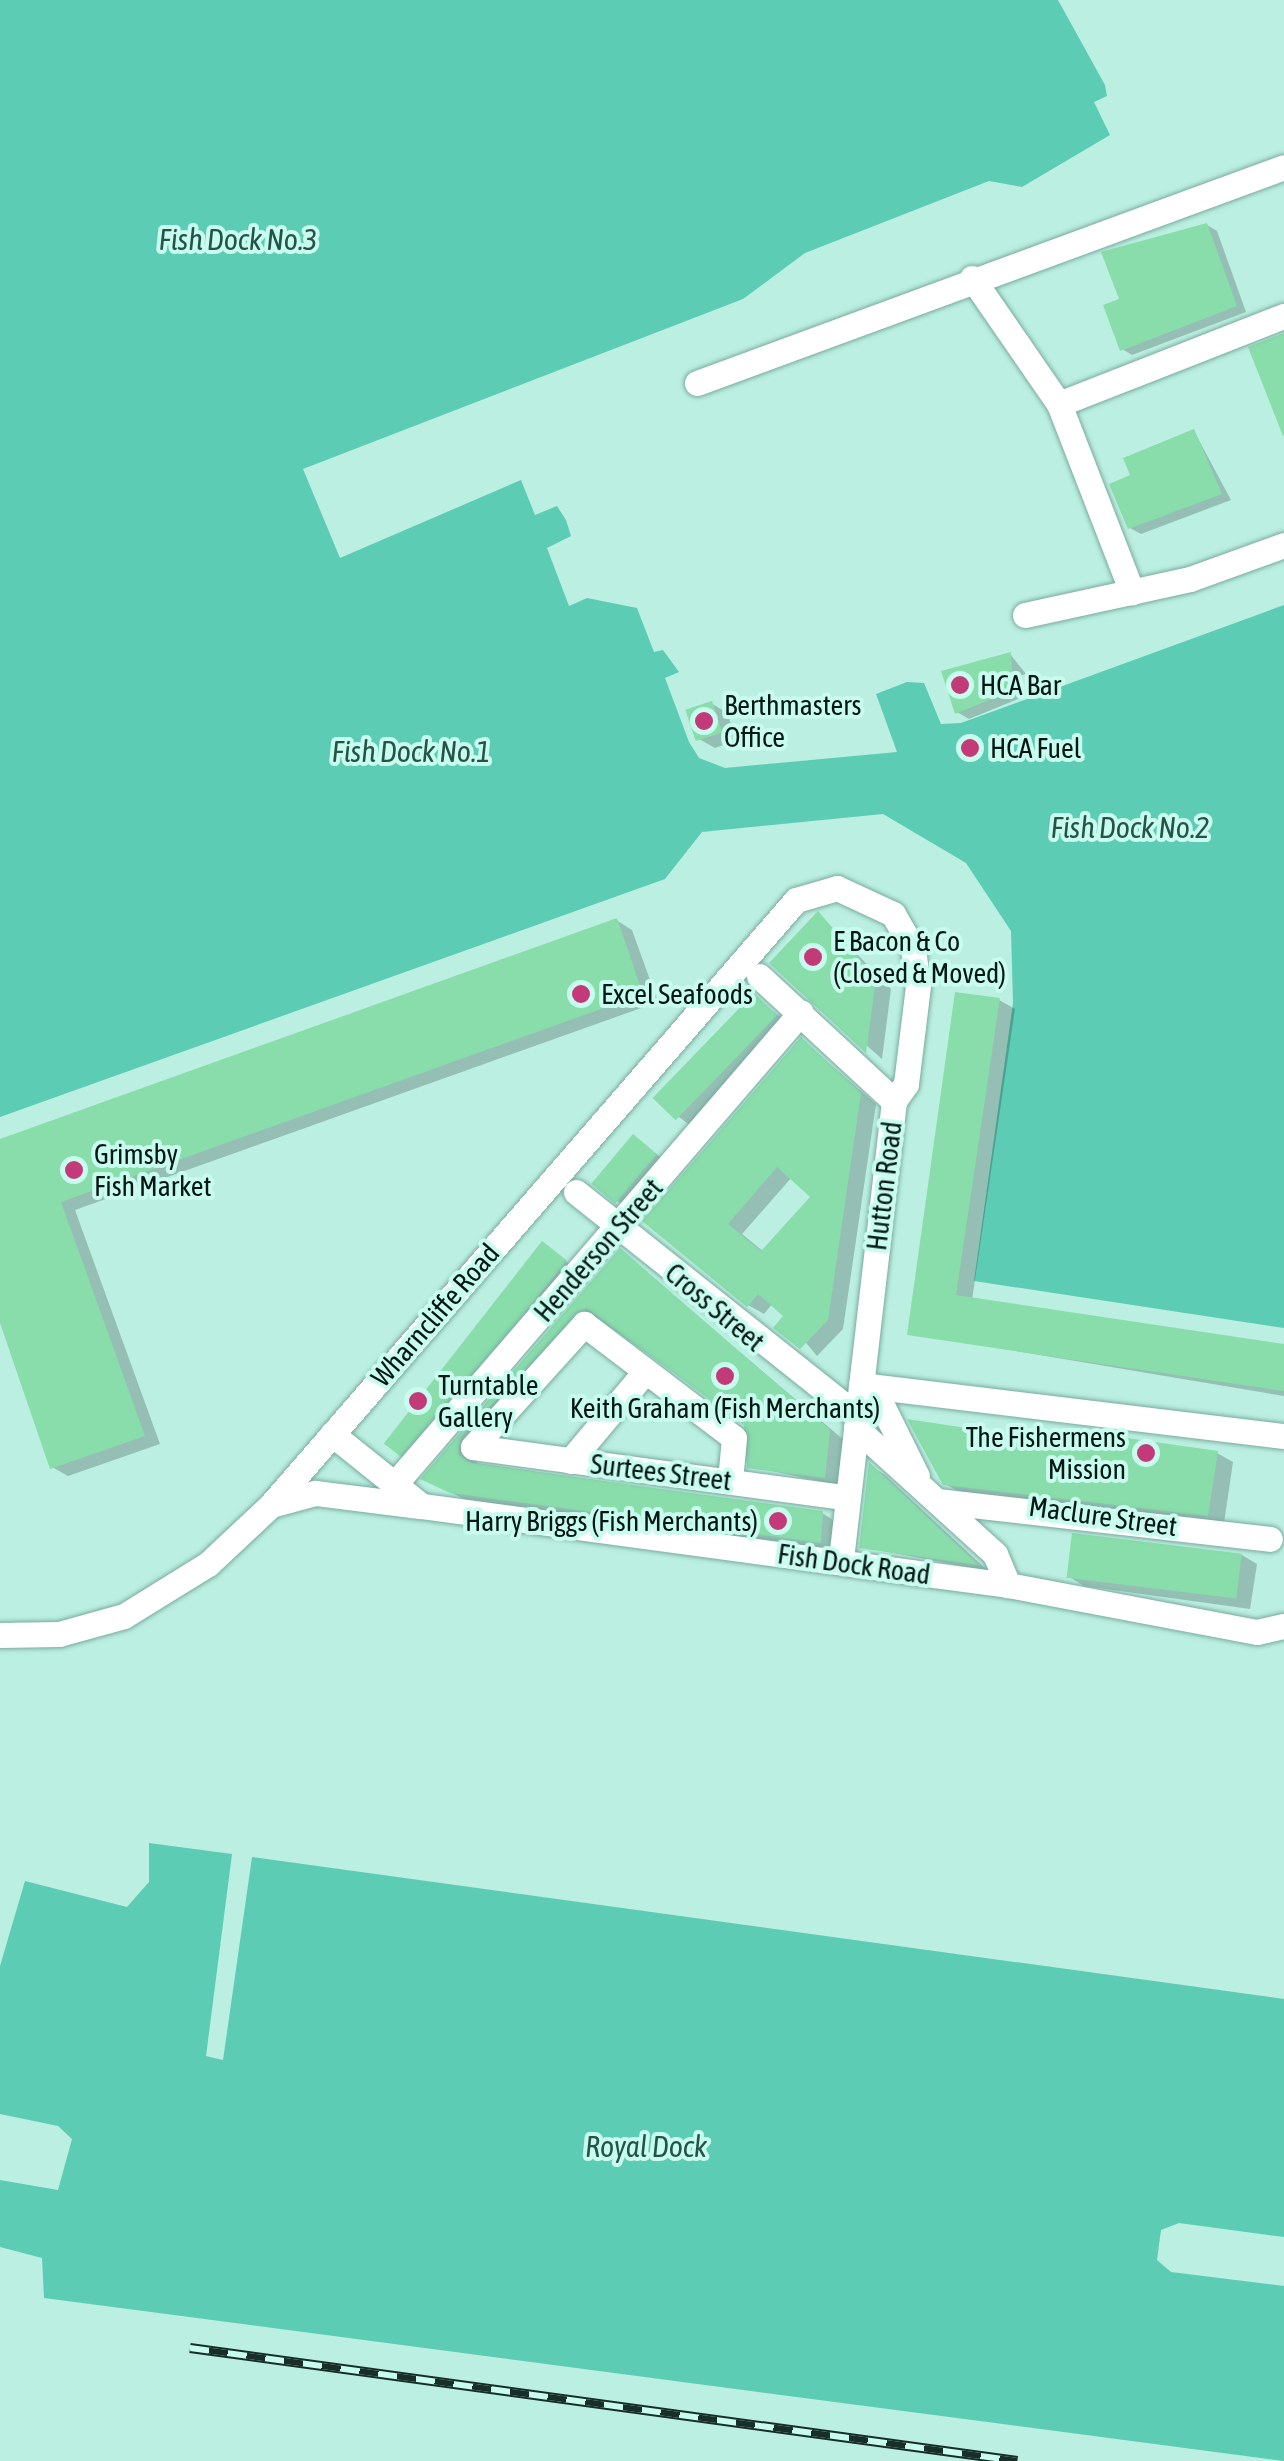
<!DOCTYPE html>
<style>
body{margin:0}
#map{position:relative;width:1284px;height:2461px;overflow:hidden;background:#bbefe1;font-family:"Asap Condensed",sans-serif}
div>[style]{position:absolute}
.water>*{inset:0;background:#5dccb4}
.pier>*{inset:0;background:#bbefe1}
.shadow>*{inset:0;background:#0003;transform-origin:0 0}
.building>*{inset:0;background:#89ddab;transform-origin:0 0}
.roads{filter:drop-shadow(0 0 2px #7aab9f) drop-shadow(0 0 2px #7aab9f)}
.minor>*{height:25px;margin:-12.5px;padding:0 12.5px;transform-origin:12.5px;border-radius:12.5px;background:#fff}
.rail>*{height:10px;margin-top:-5px;transform-origin:0;background:repeating-linear-gradient(90deg,#c8fcee 0 19px,#182f29 0 38px);box-sizing:border-box;border-block:2px solid #182f29}
.dots>*{width:28px;height:28px;translate:-50% -50%;box-sizing:border-box;border:5px solid #c8fcee;border-radius:50%}
span{translate:-50% -50%;white-space:nowrap;text-align:center;line-height:1.15;-webkit-text-stroke:8px #c8fcee;paint-order:stroke}
.poi-label{font-size:28px;color:#041712}
.left{translate:0 -50%;text-align:left}
.right{translate:-100% -50%;text-align:right}
.street-label{font-size:28px;color:#041712}
.water-label{font-size:30px;color:#235349;font-style:italic}
</style>
<div id="map">
<div class="water">
<i style="clip-path:polygon(0 0,1058px 0,1105px 85px,1107px 96px,1094px 102px,1110px 135px,1022px 187px,989px 181px,805px 253px,743px 299px,303px 469px,340px 558px,521px 480px,535px 515px,557px 506px,566px 520px,571px 536px,547px 548px,569px 606px,587px 598px,637px 608px,654px 652px,663px 650px,679px 672px,665px 678px,689px 742px,699px 758px,725px 768px,897px 752px,876px 694px,907px 682px,924px 683px,941px 724px,961px 723px,1284px 605px,1284px 1328px,974px 1281px,1013px 1003px,1011px 931px,966px 863px,883px 814px,702px 832px,665px 879px,0 1117px)"></i>
<i style="clip-path:polygon(149px 1843px,232px 1854px,206px 2056px,223px 2060px,252px 1857px,1284px 1999px,1284px 2461px,44px 2298px,42px 2258px,0 2247px,0 2180px,58px 2190px,72px 2139px,58px 2126px,0 2114px,0 1966px,25px 1881px,127px 1907px,149px 1882px)"></i>
</div>
<div class="pier">
<i style="clip-path:polygon(1179px 2223px,1284px 2237px,1284px 2286px,1171px 2272px,1157px 2260px,1161px 2230px)"></i>
</div>
<div class="shadow">
<i style="clip-path:polygon(1207px 225px,1217px 231px,1246px 312px,1132px 355px,1122px 349px,1122px 301px)"></i>
<i style="clip-path:polygon(1194px 431px,1231px 500px,1141px 534px,1130px 528px,1133px 476px)"></i>
<i style="clip-path:polygon(1010px 654px,1026px 674px,1016px 677px,1023px 697px,969px 719px,957px 712px)"></i>
<i style="clip-path:polygon(711px 703px,727px 713px,737px 740px,715px 748px,699px 739px)"></i>
<i style="clip-path:polygon(818px 914px,891px 989px,882px 1059px,773px 963px)"></i>
<i style="clip-path:polygon(616px 920px,632px 930px,658px 1002px,75px 1210px,160px 1444px,68px 1476px,52px 1467px,0 1316px,0 1142px)"></i>
<i style="left:754px;top:997px;width:46px;height:141px;rotate:37deg"></i>
<i style="clip-path:polygon(999px 1000px,1015px 1009px,972px 1300px,1284px 1347px,1284px 1396px,909px 1333px)"></i>
<i style="clip-path:polygon(evenodd,802px 1040px,876px 1104px,843px 1329px,817px 1356px,773px 1303px,764px 1314px,748px 1305px,646px 1221px,802px 1040px,792px 1177px,814px 1197px,764px 1252px,742px 1234px,792px 1177px)"></i>
<i style="clip-path:polygon(634px 1137px,667px 1162px,628px 1207px,617px 1201px)"></i>
<i style="clip-path:polygon(543px 1245px,580px 1271px,415px 1463px,399px 1454px)"></i>
<i style="clip-path:polygon(620px 1251px,845px 1441px,841px 1486px,750px 1466px,746px 1424px,596px 1317px,476px 1445px,477px 1463px,822px 1513px,838px 1523px,836px 1551px,468px 1501px,424px 1479px)"></i>
<i style="clip-path:polygon(1113px 1453px,1217px 1453px,1233px 1462px,1224px 1523px,962px 1493px,945px 1484px)"></i>
<i style="clip-path:polygon(871px 1466px,885px 1475px,988px 1571px,862px 1547px)"></i>
<i style="clip-path:polygon(1074px 1536px,1242px 1555px,1257px 1564px,1250px 1609px,1084px 1586px,1068px 1576px)"></i>
</div>
<div class="building">
<i style="clip-path:polygon(1207px 223px,1237px 306px,1120px 351px,1103px 305px,1119px 299px,1101px 252px)"></i>
<i style="clip-path:polygon(1284px 333px,1284px 435px,1283px 436px,1248px 347px)"></i>
<i style="clip-path:polygon(1194px 429px,1222px 494px,1128px 529px,1109px 484px,1130px 475px,1123px 458px)"></i>
<i style="clip-path:polygon(1011px 652px,1013px 690px,955px 714px,941px 671px)"></i>
<i style="left:712px;top:701px;width:33px;height:28px;rotate:72deg"></i>
<i style="clip-path:polygon(818px 911px,876px 978px,866px 1053px,769px 963px)"></i>
<i style="clip-path:polygon(617px 918px,643px 994px,61px 1202px,145px 1436px,50px 1469px,0 1323px,0 1139px)"></i>
<i style="clip-path:polygon(955px 992px,1000px 998px,956px 1295px,1284px 1344px,1284px 1391px,907px 1335px)"></i>
<i style="left:754px;top:993px;width:32px;height:146px;rotate:44deg"></i>
<i style="clip-path:polygon(evenodd,801px 1037px,861px 1093px,828px 1320px,800px 1349px,773px 1328px,783px 1316px,758px 1294px,747px 1307px,642px 1221px,801px 1037px,777px 1167px,810px 1197px,761px 1251px,728px 1224px,777px 1167px)"></i>
<i style="left:633px;top:1134px;width:31px;height:65px;rotate:40deg"></i>
<i style="left:542px;top:1241px;width:31px;height:257px;rotate:38deg"></i>
<i style="clip-path:polygon(620px 1248px,830px 1430px,825px 1478px,747px 1468px,744px 1425px,586px 1308px,461px 1436px,458px 1454px,471px 1463px,823px 1511px,821px 1543px,450px 1493px,420px 1479px)"></i>
<i style="clip-path:polygon(907px 1419px,1111px 1450px,1113px 1436px,1218px 1451px,1208px 1516px,943px 1485px)"></i>
<i style="clip-path:polygon(869px 1462px,978px 1565px,859px 1548px)"></i>
<i style="left:1072px;top:1533px;width:171px;height:45px;rotate:7deg"></i>
</div>
<div class="roads">
<div class="minor">
<i style="left:972px;top:278px;width:153px;rotate:55.4deg"></i>
<i style="left:1059px;top:404px;width:202px;rotate:68.8deg"></i>
<i style="left:697px;top:383px;width:625px;rotate:-20.2deg"></i>
<i style="left:1059px;top:404px;width:242px;rotate:-21.4deg"></i>
<i style="left:1025px;top:615px;width:169px;rotate:-12.3deg"></i>
<i style="left:1190px;top:579px;width:100px;rotate:-19.9deg"></i>
<i style="left:759px;top:976px;width:184px;rotate:42.8deg"></i>
<i style="left:576px;top:1192px;width:360px;rotate:38.5deg"></i>
<i style="left:861px;top:1385px;width:426px;rotate:6.9deg"></i>
<i style="left:873px;top:1387px;width:99px;rotate:63.7deg"></i>
<i style="left:856px;top:1428px;width:188px;rotate:42.2deg"></i>
<i style="left:995px;top:1554px;width:34px;rotate:67deg"></i>
<i style="left:332px;top:1434px;width:115px;rotate:38.7deg"></i>
<i style="left:422px;top:1506px;width:591px;rotate:7.68deg"></i>
<i style="left:1008px;top:1585px;width:253px;rotate:10.7deg"></i>
<i style="left:1257px;top:1632px;width:28px;rotate:-13deg"></i>
<i style="left:473px;top:1447px;width:166px;rotate:-47.9deg"></i>
<i style="left:584px;top:1324px;width:188px;rotate:37.2deg"></i>
<i style="left:734px;top:1438px;width:42px;rotate:95.4deg"></i>
<i style="left:473px;top:1447px;width:378px;rotate:7.7deg"></i>
<i style="left:570px;top:1461px;width:114px;rotate:-50deg"></i>
<i style="left:393px;top:1486px;width:625px;rotate:-49.28deg"></i>
<i style="left:937px;top:1501px;width:335px;rotate:6.5deg"></i>
<i style="left:271px;top:1505px;width:46px;rotate:-15.3deg"></i>
<i style="left:315px;top:1493px;width:105px;rotate:7.1deg"></i>
<i style="left:0;top:1635px;width:59px;rotate:-1deg"></i>
<i style="left:59px;top:1634px;width:67px;rotate:-15.5deg"></i>
<i style="left:124px;top:1616px;width:99px;rotate:-31.8deg"></i>
<i style="left:208px;top:1564px;width:86px;rotate:-43.1deg"></i>
<i style="left:271px;top:1505px;width:801px;rotate:-49.05deg"></i>
<i style="left:796px;top:900px;width:43px;rotate:-16.3deg"></i>
<i style="left:837px;top:888px;width:62px;rotate:24.9deg"></i>
<i style="left:893px;top:914px;width:39px;rotate:60deg"></i>
<i style="left:913px;top:948px;width:38px;rotate:83deg"></i>
<i style="left:918px;top:986px;width:99px;rotate:97deg"></i>
<i style="left:906px;top:1084px;width:21px;rotate:125deg"></i>
<i style="left:894px;top:1101px;width:464px;rotate:96.6deg"></i>
</div>
</div>
<div class="rail">
<i style="left:190px;top:2348px;width:835px;rotate:7.78deg"></i>
</div>
<div class="dots">
<i style="left:960px;top:685px;background:#c23a78"></i>
<i style="left:704px;top:721px;background:#c23a78"></i>
<i style="left:970px;top:748px;background:#c23a78"></i>
<i style="left:813px;top:957px;background:#c23a78"></i>
<i style="left:581px;top:994px;background:#c23a78"></i>
<i style="left:74px;top:1170px;background:#c23a78"></i>
<i style="left:725px;top:1376px;background:#c23a78"></i>
<i style="left:418px;top:1401px;background:#c23a78"></i>
<i style="left:1146px;top:1453px;background:#c23a78"></i>
<i style="left:778px;top:1521px;background:#c23a78"></i>
</div>
<div class="poi-label">
<span class="left" style="left:980px;top:685px">HCA Bar</span>
<span class="left" style="left:724px;top:721px">Berthmasters<br>Office</span>
<span class="left" style="left:990px;top:748px">HCA Fuel</span>
<span class="left" style="left:833px;top:957px">E Bacon &amp; Co<br>(Closed &amp; Moved)</span>
<span class="left" style="left:601px;top:994px">Excel Seafoods</span>
<span class="left" style="left:94px;top:1170px">Grimsby<br>Fish Market</span>
<span class="left" style="left:438px;top:1401px">Turntable<br>Gallery</span>
<span style="left:725px;top:1408px">Keith Graham (Fish Merchants)</span>
<span class="right" style="left:1126px;top:1453px">The Fishermens<br>Mission</span>
<span class="right" style="left:758px;top:1521px">Harry Briggs (Fish Merchants)</span>
</div>
<div class="street-label">
<span style="left:884px;top:1186px;rotate:-83deg">Hutton Road</span>
<span style="left:598px;top:1250px;rotate:-49deg">Henderson Street</span>
<span style="left:715px;top:1307px;rotate:40deg">Cross Street</span>
<span style="left:435px;top:1315px;rotate:-49deg">Wharncliffe Road</span>
<span style="left:661px;top:1472px;rotate:7deg">Surtees Street</span>
<span style="left:1103px;top:1516px;rotate:8deg">Maclure Street</span>
<span style="left:854px;top:1564px;rotate:8deg">Fish Dock Road</span>
</div>
<div class="water-label">
<span style="left:238px;top:239px">Fish Dock No.3</span>
<span style="left:411px;top:751px">Fish Dock No.1</span>
<span style="left:1130px;top:827px">Fish Dock No.2</span>
<span style="left:646px;top:2146px">Royal Dock</span>
</div>
</div>
